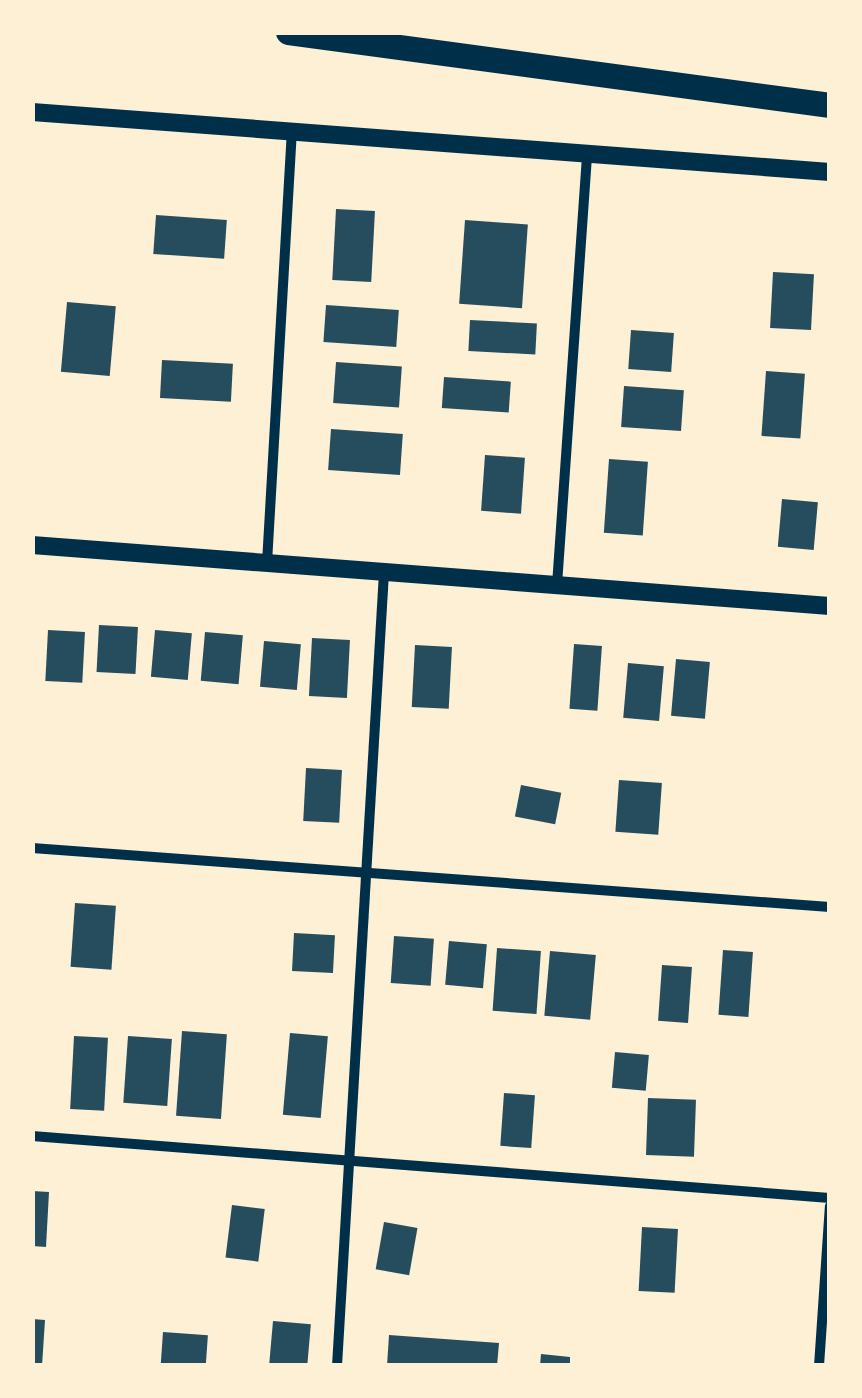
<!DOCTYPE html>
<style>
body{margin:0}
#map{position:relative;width:862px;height:1398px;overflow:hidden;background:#fdf0d5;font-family:Signika,sans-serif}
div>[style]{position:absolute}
.building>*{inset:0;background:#264d5e;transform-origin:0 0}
.minor>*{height:10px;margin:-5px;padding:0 5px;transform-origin:5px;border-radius:5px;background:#003049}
.tertiary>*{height:18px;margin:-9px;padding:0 9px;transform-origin:9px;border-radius:9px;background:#003049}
.secondary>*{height:18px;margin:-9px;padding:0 9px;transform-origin:9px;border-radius:9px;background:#003049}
.motorway>*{height:25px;margin:-12.5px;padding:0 12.5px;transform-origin:12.5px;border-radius:12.5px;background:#003049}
span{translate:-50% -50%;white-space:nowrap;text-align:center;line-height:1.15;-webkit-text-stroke:9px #fdf0d5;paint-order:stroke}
.frame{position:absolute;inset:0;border:35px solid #fdf0d5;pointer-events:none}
</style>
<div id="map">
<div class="building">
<i style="left:336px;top:209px;width:39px;height:71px;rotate:3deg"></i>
<i style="left:156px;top:215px;width:71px;height:39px;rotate:4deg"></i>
<i style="left:465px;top:220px;width:63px;height:84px;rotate:4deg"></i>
<i style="left:773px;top:272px;width:41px;height:56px;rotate:3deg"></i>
<i style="left:67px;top:302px;width:49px;height:70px;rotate:5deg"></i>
<i style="left:326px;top:305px;width:73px;height:37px;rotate:4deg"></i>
<i style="left:470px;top:320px;width:67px;height:31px;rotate:3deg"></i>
<i style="left:631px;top:330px;width:43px;height:39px;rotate:4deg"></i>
<i style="left:162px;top:360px;width:71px;height:38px;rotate:3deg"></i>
<i style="left:336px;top:362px;width:66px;height:41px;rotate:4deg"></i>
<i style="left:766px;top:371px;width:39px;height:65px;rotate:4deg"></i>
<i style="left:444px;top:377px;width:67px;height:31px;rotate:4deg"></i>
<i style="left:624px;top:386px;width:60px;height:41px;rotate:4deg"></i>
<i style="left:331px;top:429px;width:72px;height:41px;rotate:4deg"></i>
<i style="left:485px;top:455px;width:40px;height:56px;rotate:4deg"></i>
<i style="left:609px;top:459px;width:39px;height:74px;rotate:4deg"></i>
<i style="left:782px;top:499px;width:36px;height:48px;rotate:5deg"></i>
<i style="left:99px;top:625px;width:39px;height:47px;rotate:3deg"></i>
<i style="left:48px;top:630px;width:37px;height:51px;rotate:3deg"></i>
<i style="left:155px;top:630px;width:37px;height:47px;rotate:5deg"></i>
<i style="left:205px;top:632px;width:38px;height:49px;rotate:5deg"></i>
<i style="left:312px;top:638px;width:38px;height:58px;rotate:3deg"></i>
<i style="left:264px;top:641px;width:37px;height:46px;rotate:5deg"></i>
<i style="left:574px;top:644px;width:28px;height:65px;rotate:4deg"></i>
<i style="left:415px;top:645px;width:37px;height:62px;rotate:3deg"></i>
<i style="left:676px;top:659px;width:34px;height:57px;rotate:5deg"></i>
<i style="left:628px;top:663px;width:36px;height:55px;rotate:5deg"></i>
<i style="left:306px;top:768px;width:36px;height:53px;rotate:3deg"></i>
<i style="left:619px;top:780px;width:43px;height:52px;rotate:4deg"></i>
<i style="left:521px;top:785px;width:41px;height:32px;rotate:11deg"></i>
<i style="left:75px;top:903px;width:41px;height:64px;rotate:4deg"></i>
<i style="left:294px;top:933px;width:41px;height:38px;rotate:3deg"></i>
<i style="left:394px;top:936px;width:40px;height:47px;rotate:4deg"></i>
<i style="left:449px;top:941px;width:38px;height:44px;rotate:5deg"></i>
<i style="left:497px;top:948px;width:44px;height:63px;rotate:4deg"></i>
<i style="left:723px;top:950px;width:30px;height:65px;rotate:4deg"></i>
<i style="left:550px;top:951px;width:46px;height:65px;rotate:5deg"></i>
<i style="left:662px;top:965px;width:30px;height:56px;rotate:4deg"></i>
<i style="left:182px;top:1031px;width:45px;height:85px;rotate:4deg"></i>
<i style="left:290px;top:1033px;width:38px;height:82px;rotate:5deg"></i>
<i style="left:74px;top:1036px;width:34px;height:73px;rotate:3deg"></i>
<i style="left:128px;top:1036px;width:44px;height:67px;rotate:4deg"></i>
<i style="left:615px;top:1052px;width:34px;height:36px;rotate:5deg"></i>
<i style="left:504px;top:1093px;width:31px;height:53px;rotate:4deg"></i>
<i style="left:648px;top:1098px;width:48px;height:57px;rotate:2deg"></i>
<i style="clip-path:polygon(32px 1191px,49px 1192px,46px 1247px,32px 1246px)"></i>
<i style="left:232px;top:1205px;width:33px;height:53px;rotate:7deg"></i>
<i style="left:384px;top:1222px;width:34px;height:48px;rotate:10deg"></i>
<i style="left:642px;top:1227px;width:36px;height:64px;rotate:3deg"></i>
<i style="clip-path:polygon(32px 1319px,45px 1320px,42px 1366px,32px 1366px)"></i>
<i style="left:273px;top:1321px;width:38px;height:45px;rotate:5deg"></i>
<i style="left:163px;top:1332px;width:45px;height:34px;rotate:4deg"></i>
<i style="clip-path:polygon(389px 1335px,499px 1343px,497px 1366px,387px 1366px)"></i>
<i style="clip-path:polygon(541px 1354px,570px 1357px,570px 1366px,540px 1366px)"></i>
</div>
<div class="minor">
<i style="left:267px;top:563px;width:433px;rotate:-86.7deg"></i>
<i style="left:557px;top:585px;width:432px;rotate:-86deg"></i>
<i style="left:32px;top:848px;width:800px;rotate:4.23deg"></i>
<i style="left:32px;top:1136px;width:800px;rotate:4.44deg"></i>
<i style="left:337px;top:1366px;width:794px;rotate:-86.61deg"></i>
<i style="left:819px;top:1366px;width:160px;rotate:-86.1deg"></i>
</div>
<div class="tertiary">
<i style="left:32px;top:112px;width:800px;rotate:4.3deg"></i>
</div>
<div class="secondary">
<i style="left:32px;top:545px;width:800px;rotate:4.37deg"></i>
</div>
<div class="motorway">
<i style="left:288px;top:32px;width:547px;rotate:7.67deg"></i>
</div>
<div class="frame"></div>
</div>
